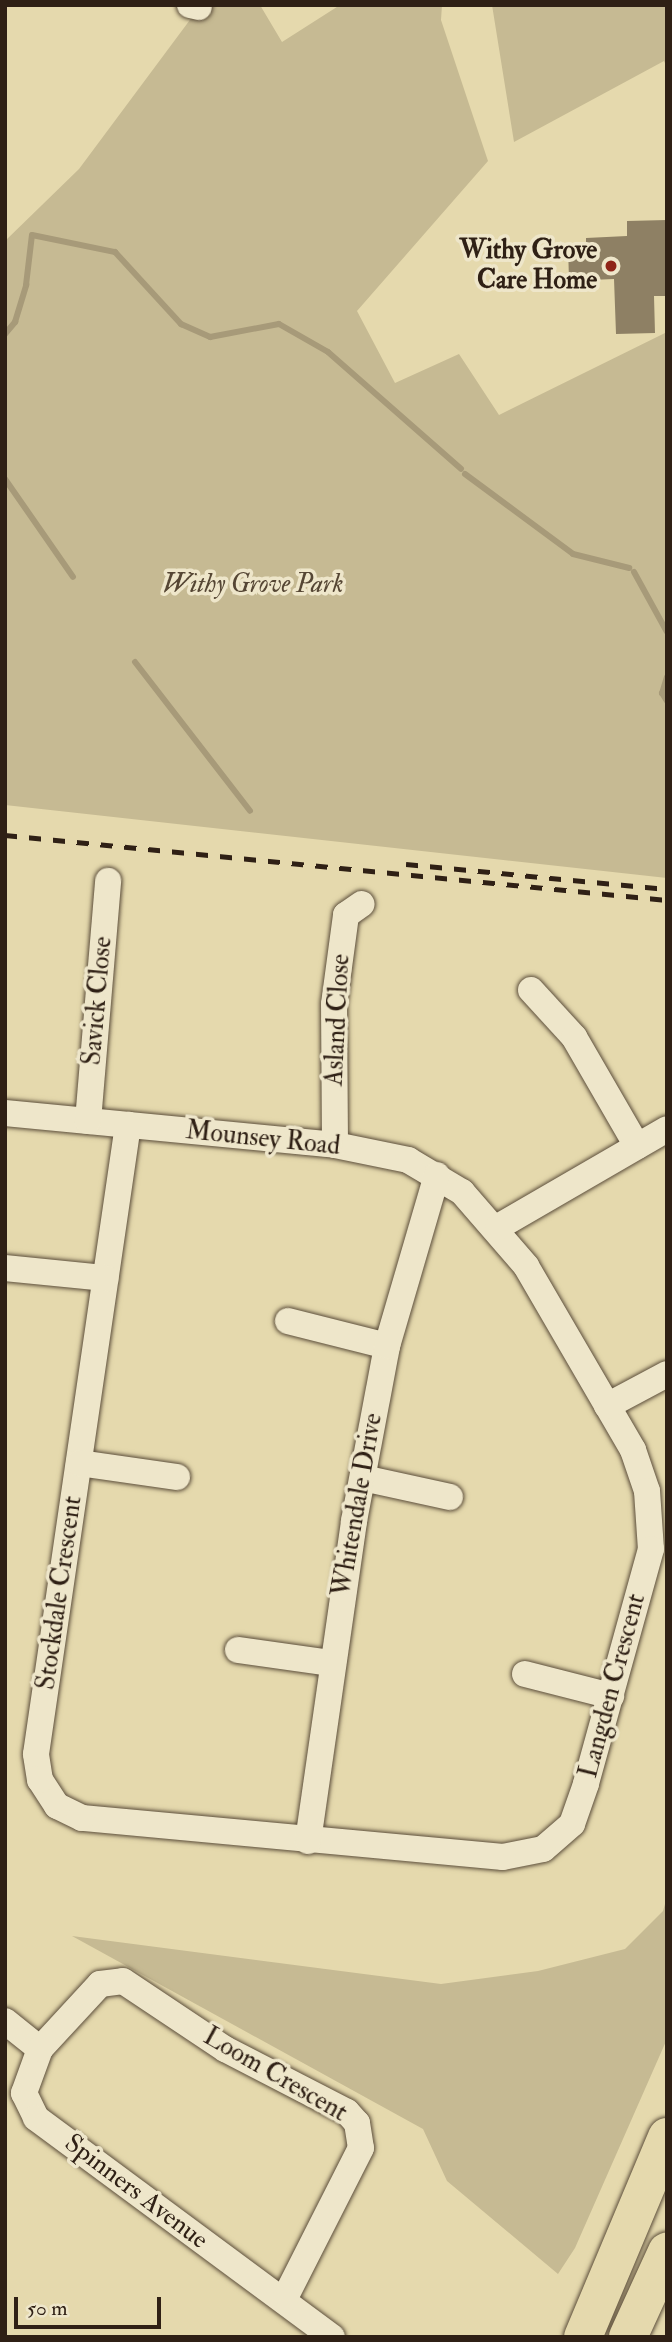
<!DOCTYPE html>
<style>
body{margin:0}
#map{position:relative;width:672px;height:2342px;overflow:hidden;background:#e5d9ad;font-family:"IM FELL Double Pica",serif}
div>[style]{position:absolute}
.green>*{inset:0;background:#c6ba93}
.stream>*{height:6px;margin:-3px;padding:0 3px;transform-origin:3px;border-radius:3px;background:#a79a79}
.building>*{inset:0;background:#8e8064}
.roads{filter:drop-shadow(0 0 2px #5c4e3b) drop-shadow(0 0 2px #5c4e3b)}
.minor>*{height:26px;margin:-13px;padding:0 13px;transform-origin:13px;border-radius:13px;background:#eee6ca}
.highway>*{height:38px;margin:-19px;padding:0 19px;transform-origin:19px;border-radius:19px;background:#e5d9ad}
.rail>*{height:5px;margin-top:-2.5px;transform-origin:0;background:repeating-linear-gradient(90deg,#2f2015 0 12px,transparent 0 24px)}
.dots>*{width:19px;height:19px;translate:-50% -50%;box-sizing:border-box;border:4px solid #eee6ca;border-radius:50%}
span{translate:-50% -50%;white-space:nowrap;text-align:center;line-height:1.15;-webkit-text-stroke:7px #eee6ca;paint-order:stroke}
.poi-label{font-size:26px;color:#2f2015;font-weight:700}
.right{translate:-100% -50%;text-align:right}
.park-label{font-size:26px;color:#554634;font-style:italic}
.street-label{font-size:26px;color:#2f2015}
.frame{position:absolute;inset:0;border:7px solid #2f2015;pointer-events:none}
.scale{position:absolute;left:14px;top:2297px;width:147px;height:32px;box-sizing:border-box;border:4px solid #2f2015;border-top:0;padding-left:9px;font-size:21px;line-height:24px;white-space:nowrap;color:#2f2015;-webkit-text-stroke:5px #eee6ca;paint-order:stroke}
</style>
<div id="map">
<div class="green">
<i style="clip-path:polygon(201px 5px,260px 5px,282px 42px,340px 5px,442px 5px,441px 20px,488px 161px,357px 311px,395px 383px,459px 354px,499px 415px,667px 332px,667px 878px,5px 805px,5px 241px,79px 169px)"></i>
<i style="clip-path:polygon(492px 5px,667px 5px,667px 67px,664px 61px,514px 142px)"></i>
<i style="clip-path:polygon(667px 1897px,667px 2039px,575px 2248px,558px 2274px,447px 2181px,423px 2129px,72px 1936px,441px 1984px,538px 1971px,625px 1949px,663px 1911px)"></i>
</div>
<div class="stream">
<i style="left:5px;top:334px;width:16px;rotate:-50deg"></i>
<i style="left:15px;top:322px;width:39px;rotate:-73deg"></i>
<i style="left:26px;top:285px;width:50px;rotate:-83.2deg"></i>
<i style="left:32px;top:235px;width:85px;rotate:11.6deg"></i>
<i style="left:115px;top:252px;width:98px;rotate:47.5deg"></i>
<i style="left:181px;top:324px;width:32px;rotate:24deg"></i>
<i style="left:210px;top:337px;width:70px;rotate:-10.7deg"></i>
<i style="left:279px;top:324px;width:56px;rotate:29.7deg"></i>
<i style="left:328px;top:352px;width:177px;rotate:41.3deg"></i>
<i style="left:465px;top:474px;width:134px;rotate:36.5deg"></i>
<i style="left:573px;top:554px;width:58px;rotate:14deg"></i>
<i style="left:5px;top:479px;width:119px;rotate:55.2deg"></i>
<i style="left:634px;top:572px;width:68px;rotate:61.2deg"></i>
<i style="left:135px;top:662px;width:188px;rotate:52.3deg"></i>
<i style="left:667px;top:677px;width:17px;rotate:107deg"></i>
<i style="left:662px;top:693px;width:9px;rotate:58deg"></i>
</div>
<div class="building">
<i style="clip-path:polygon(667px 220px,667px 296px,654px 296px,655px 333px,616px 334px,614px 279px,569px 281px,568px 245px,586px 244px,586px 238px,627px 236px,627px 221px)"></i>
</div>
<div class="roads">
<div class="minor">
<i style="left:190px;top:5px;width:9px;rotate:13deg"></i>
<i style="left:531px;top:990px;width:64px;rotate:47.5deg"></i>
<i style="left:574px;top:1037px;width:126px;rotate:60deg"></i>
<i style="left:5px;top:1113px;width:332px;rotate:5.5deg"></i>
<i style="left:335px;top:1145px;width:75px;rotate:11.6deg"></i>
<i style="left:408px;top:1160px;width:63px;rotate:30.7deg"></i>
<i style="left:462px;top:1192px;width:98px;rotate:49.1deg"></i>
<i style="left:526px;top:1266px;width:213px;rotate:59.8deg"></i>
<i style="left:633px;top:1450px;width:43px;rotate:71.1deg"></i>
<i style="left:647px;top:1491px;width:58px;rotate:86.1deg"></i>
<i style="left:651px;top:1549px;width:244px;rotate:105.5deg"></i>
<i style="left:586px;top:1784px;width:42px;rotate:109.3deg"></i>
<i style="left:572px;top:1824px;width:38px;rotate:139deg"></i>
<i style="left:543px;top:1849px;width:41px;rotate:168.7deg"></i>
<i style="left:503px;top:1857px;width:423px;rotate:-174.7deg"></i>
<i style="left:82px;top:1818px;width:28px;rotate:-154deg"></i>
<i style="left:57px;top:1806px;width:31px;rotate:-123deg"></i>
<i style="left:40px;top:1780px;width:26px;rotate:-99deg"></i>
<i style="left:36px;top:1754px;width:636px;rotate:-81.68deg"></i>
<i style="left:88px;top:1121px;width:241px;rotate:-85.2deg"></i>
<i style="left:335px;top:1145px;width:141px;rotate:-90.4deg"></i>
<i style="left:334px;top:1004px;width:90px;rotate:-82.3deg"></i>
<i style="left:346px;top:915px;width:19px;rotate:-35deg"></i>
<i style="left:498px;top:1227px;width:195px;rotate:-30.1deg"></i>
<i style="left:5px;top:1268px;width:101px;rotate:5.7deg"></i>
<i style="left:288px;top:1321px;width:102px;rotate:14.2deg"></i>
<i style="left:607px;top:1406px;width:68px;rotate:-28.1deg"></i>
<i style="left:79px;top:1463px;width:99px;rotate:8.1deg"></i>
<i style="left:363px;top:1478px;width:89px;rotate:12.3deg"></i>
<i style="left:238px;top:1650px;width:94px;rotate:8deg"></i>
<i style="left:525px;top:1674px;width:89px;rotate:14.3deg"></i>
<i style="left:308px;top:1841px;width:323px;rotate:-81.8deg"></i>
<i style="left:354px;top:1521px;width:178px;rotate:-79.3deg"></i>
<i style="left:387px;top:1346px;width:178px;rotate:-73.7deg"></i>
<i style="left:5px;top:2021px;width:45px;rotate:38.7deg"></i>
<i style="left:40px;top:2049px;width:47px;rotate:110deg"></i>
<i style="left:24px;top:2093px;width:28px;rotate:64deg"></i>
<i style="left:36px;top:2118px;width:368px;rotate:36.5deg"></i>
<i style="left:40px;top:2049px;width:88px;rotate:-47.3deg"></i>
<i style="left:100px;top:1984px;width:23px;rotate:-7deg"></i>
<i style="left:123px;top:1981px;width:123px;rotate:33.7deg"></i>
<i style="left:225px;top:2049px;width:137px;rotate:27.3deg"></i>
<i style="left:347px;top:2112px;width:15px;rotate:48deg"></i>
<i style="left:357px;top:2123px;width:25px;rotate:81deg"></i>
<i style="left:361px;top:2148px;width:170px;rotate:116.9deg"></i>
</div>
<div class="highway">
<i style="left:583px;top:2337px;width:217px;rotate:-67.2deg"></i>
<i style="left:628px;top:2337px;width:94px;rotate:-65.4deg"></i>
</div>
</div>
<div class="rail">
<i style="left:5px;top:835px;width:665px;rotate:5.61deg"></i>
<i style="left:406px;top:864px;width:262px;rotate:5.5deg"></i>
</div>
<div class="dots">
<i style="left:611px;top:266px;background:#8f2418"></i>
</div>
<div class="poi-label">
<span class="right" style="left:597px;top:266px">Withy Grove<br>Care Home</span>
</div>
<div class="park-label">
<span style="left:253px;top:585px">Withy Grove Park</span>
</div>
<div class="street-label">
<span style="left:98px;top:1001px;rotate:-85deg">Savick Close</span>
<span style="left:338px;top:1020px;rotate:-87deg">Asland Close</span>
<span style="left:263px;top:1139px;rotate:6deg">Mounsey Road</span>
<span style="left:358px;top:1505px;rotate:-80deg">Whitendale Drive</span>
<span style="left:60px;top:1593px;rotate:-82deg">Stockdale Crescent</span>
<span style="left:613px;top:1686px;rotate:-75deg">Langden Crescent</span>
<span style="left:275px;top:2075px;rotate:30deg">Loom Crescent</span>
<span style="left:136px;top:2192px;rotate:37deg">Spinners Avenue</span>
</div>
<div class="frame"></div>
<div class="scale">50 m</div>
</div>
